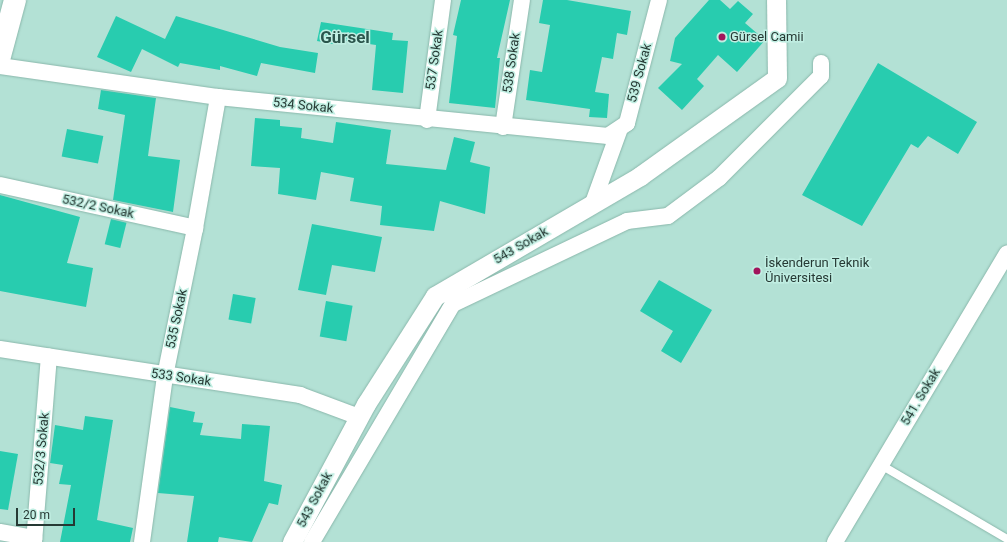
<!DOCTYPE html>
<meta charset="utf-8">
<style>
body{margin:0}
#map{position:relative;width:1007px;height:542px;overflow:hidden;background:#b3e1d5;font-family:Roboto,sans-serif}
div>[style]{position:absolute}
.building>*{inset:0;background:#28ccaf;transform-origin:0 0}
.roads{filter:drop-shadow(0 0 1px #8ab7ab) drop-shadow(0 0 1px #8ab7ab)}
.service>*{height:8px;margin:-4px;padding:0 4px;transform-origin:4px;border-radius:4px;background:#fff}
.minor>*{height:16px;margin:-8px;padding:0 8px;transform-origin:8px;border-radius:8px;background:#fff}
.tertiary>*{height:19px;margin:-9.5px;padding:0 9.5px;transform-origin:9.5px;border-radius:9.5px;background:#fff}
.secondary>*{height:22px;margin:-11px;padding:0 11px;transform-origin:11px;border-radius:11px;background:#fff}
.dots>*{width:11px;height:11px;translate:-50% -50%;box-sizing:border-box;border:2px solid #c0eee2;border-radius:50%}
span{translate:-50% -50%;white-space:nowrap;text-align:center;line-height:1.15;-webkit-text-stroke:3px #c0eee2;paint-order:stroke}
.poi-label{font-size:13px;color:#263934}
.left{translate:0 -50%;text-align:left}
.street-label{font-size:13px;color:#263934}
.district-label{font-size:17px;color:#2b554c;font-weight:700}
.scale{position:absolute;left:16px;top:508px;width:59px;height:18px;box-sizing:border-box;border:2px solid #263934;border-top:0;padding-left:5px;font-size:12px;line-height:14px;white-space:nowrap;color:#263934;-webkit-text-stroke:3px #c0eee2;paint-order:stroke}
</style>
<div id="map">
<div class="building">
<i style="clip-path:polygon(461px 0,510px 0,497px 58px,500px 58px,495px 108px,449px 103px,457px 36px,453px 35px)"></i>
<i style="clip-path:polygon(543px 0,567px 0,631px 11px,627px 35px,617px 33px,613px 59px,602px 57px,595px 92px,609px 94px,607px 118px,589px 117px,590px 109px,526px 100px,530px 70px,542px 72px,550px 25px,539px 23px)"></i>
<i style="clip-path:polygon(709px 0,720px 0,730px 9px,738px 1px,753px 14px,745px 23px,765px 40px,737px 72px,718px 55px,697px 79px,704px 86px,682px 110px,658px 88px,682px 64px,670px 61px,675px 38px)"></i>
<i style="clip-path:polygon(116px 16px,165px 39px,176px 16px,280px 47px,318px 53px,315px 73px,261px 63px,257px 76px,220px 66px,220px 70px,180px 63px,178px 67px,142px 49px,131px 72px,97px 57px)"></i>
<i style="clip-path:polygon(321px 22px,393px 33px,392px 40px,408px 41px,403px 93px,372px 90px,376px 45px,334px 39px,333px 44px,317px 41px)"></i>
<i style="clip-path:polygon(878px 63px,977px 122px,958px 154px,928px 136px,918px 148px,911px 144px,862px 226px,802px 195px)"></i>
<i style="clip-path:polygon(101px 90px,156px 98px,148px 156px,180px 160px,173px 212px,113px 200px,125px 115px,98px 109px)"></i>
<i style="clip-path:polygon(255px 118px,280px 120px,280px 126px,302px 128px,301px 138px,333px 143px,336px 122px,391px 130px,386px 164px,446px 170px,454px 137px,475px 142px,470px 162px,490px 167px,485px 214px,440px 201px,434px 231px,380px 225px,382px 206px,350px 201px,354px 178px,321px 172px,316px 200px,278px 194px,280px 168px,251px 166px)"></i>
<i style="left:67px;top:129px;width:37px;height:28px;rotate:11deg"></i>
<i style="clip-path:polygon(0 195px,80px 217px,67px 263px,93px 268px,86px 307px,0 291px)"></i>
<i style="left:111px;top:219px;width:16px;height:26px;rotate:14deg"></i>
<i style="clip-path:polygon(312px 224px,382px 237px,375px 272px,332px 265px,326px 295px,298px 290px)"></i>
<i style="clip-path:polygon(659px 280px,712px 310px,681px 363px,661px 351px,673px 331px,640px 311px)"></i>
<i style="left:233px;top:294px;width:23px;height:26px;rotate:10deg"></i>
<i style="left:326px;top:301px;width:27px;height:36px;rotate:10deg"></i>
<i style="clip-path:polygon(170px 407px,195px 412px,193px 422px,203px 423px,200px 435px,241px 439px,242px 424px,270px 426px,264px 481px,282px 485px,278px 505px,269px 503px,252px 542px,219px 537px,218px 542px,187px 542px,194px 496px,158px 493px)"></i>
<i style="clip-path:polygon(85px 416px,113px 420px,97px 520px,133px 528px,130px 542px,60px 542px,71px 485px,59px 484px,63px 465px,50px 463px,55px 425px,83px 430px)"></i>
<i style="clip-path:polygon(0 451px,18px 454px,8px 510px,0 509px)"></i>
</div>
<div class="roads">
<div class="service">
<i style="left:881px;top:465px;width:146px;rotate:30.4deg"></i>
</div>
<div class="minor">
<i style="left:0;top:66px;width:220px;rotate:8.1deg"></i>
<i style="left:218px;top:97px;width:392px;rotate:5.7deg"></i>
<i style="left:608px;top:136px;width:23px;rotate:-34deg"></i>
<i style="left:627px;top:123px;width:127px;rotate:-75.4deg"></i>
<i style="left:427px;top:120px;width:121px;rotate:-82.4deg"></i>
<i style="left:503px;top:127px;width:128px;rotate:-81.5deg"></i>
<i style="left:0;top:185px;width:200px;rotate:12.4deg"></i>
<i style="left:593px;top:203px;width:77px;rotate:-70.1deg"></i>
<i style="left:0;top:349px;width:304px;rotate:8.7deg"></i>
<i style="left:300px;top:395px;width:63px;rotate:20.4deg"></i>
<i style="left:0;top:532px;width:35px;rotate:10deg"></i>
<i style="left:34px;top:542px;width:186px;rotate:-85.4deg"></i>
<i style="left:142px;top:542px;width:168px;rotate:-82.1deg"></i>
<i style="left:165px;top:376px;width:151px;rotate:-78.5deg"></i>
<i style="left:195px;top:228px;width:133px;rotate:-80deg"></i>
<i style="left:312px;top:542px;width:277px;rotate:-59.4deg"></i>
<i style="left:453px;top:304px;width:193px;rotate:-25.5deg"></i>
<i style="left:627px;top:221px;width:41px;rotate:-7deg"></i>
<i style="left:668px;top:216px;width:64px;rotate:-36.7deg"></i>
<i style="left:719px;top:178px;width:144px;rotate:-45deg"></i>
<i style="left:821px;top:76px;width:13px;rotate:-90deg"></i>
<i style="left:835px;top:542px;width:336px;rotate:-59.2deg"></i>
</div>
<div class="tertiary">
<i style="left:292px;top:542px;width:157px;rotate:-61.8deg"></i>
<i style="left:366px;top:404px;width:128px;rotate:-57.4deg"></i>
<i style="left:435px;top:296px;width:238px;rotate:-30.3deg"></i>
<i style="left:640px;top:176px;width:168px;rotate:-35.6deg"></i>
<i style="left:777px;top:78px;width:78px;rotate:-90.7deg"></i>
</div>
<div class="secondary">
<i style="left:0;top:56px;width:58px;rotate:-75deg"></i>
</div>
</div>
<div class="dots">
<i style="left:722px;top:37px;background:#a1145c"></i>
<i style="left:757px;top:271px;background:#a1145c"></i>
</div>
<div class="poi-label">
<span class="left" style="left:730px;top:37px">Gürsel Camii</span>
<span class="left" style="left:765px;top:271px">İskenderun Teknik<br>Üniversitesi</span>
</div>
<div class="street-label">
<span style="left:435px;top:60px;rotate:-82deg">537 Sokak</span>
<span style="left:512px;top:63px;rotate:-82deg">538 Sokak</span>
<span style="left:640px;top:73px;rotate:-75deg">539 Sokak</span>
<span style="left:303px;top:106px;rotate:6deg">534 Sokak</span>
<span style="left:98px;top:207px;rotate:12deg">532/2 Sokak</span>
<span style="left:521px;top:246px;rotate:-30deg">543 Sokak</span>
<span style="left:177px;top:319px;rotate:-78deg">535 Sokak</span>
<span style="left:181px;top:378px;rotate:8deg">533 Sokak</span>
<span style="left:921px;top:397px;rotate:-59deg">541. Sokak</span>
<span style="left:42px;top:449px;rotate:-85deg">532/3 Sokak</span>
<span style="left:315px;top:500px;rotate:-62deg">543 Sokak</span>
</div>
<div class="district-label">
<span style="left:345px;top:38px">Gürsel</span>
</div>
<div class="scale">20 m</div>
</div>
